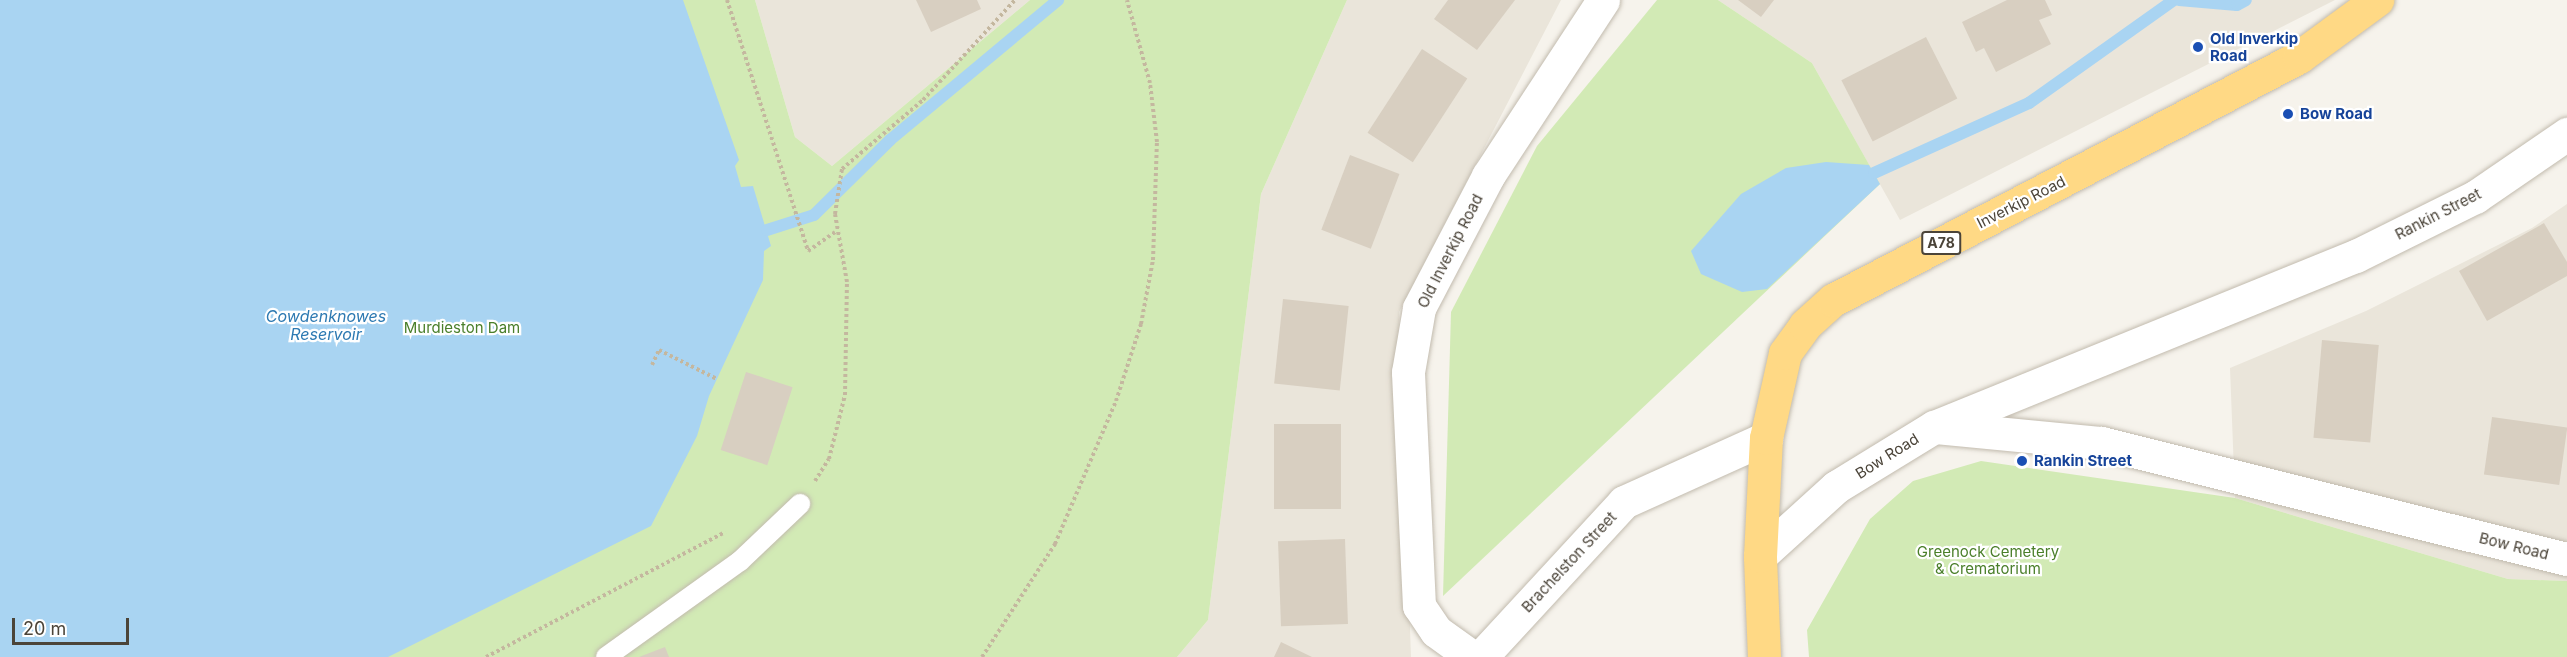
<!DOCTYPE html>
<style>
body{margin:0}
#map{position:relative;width:2567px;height:657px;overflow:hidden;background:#f6f3ec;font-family:Inter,sans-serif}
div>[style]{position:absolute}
.residential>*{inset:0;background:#eae5da}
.green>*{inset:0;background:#d2eab5}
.water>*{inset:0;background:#a9d4f2}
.stream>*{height:12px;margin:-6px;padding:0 6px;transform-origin:6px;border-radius:6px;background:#a9d4f2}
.building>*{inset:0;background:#d8cfc1;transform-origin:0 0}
.path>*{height:4px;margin-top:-2px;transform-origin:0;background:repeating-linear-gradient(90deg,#c4b79f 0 3px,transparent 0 6px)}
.roads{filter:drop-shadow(0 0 2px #c2bbae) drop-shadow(0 0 2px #c2bbae)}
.service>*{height:20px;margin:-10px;padding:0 10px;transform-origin:10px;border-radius:10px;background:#fff}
.minor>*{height:33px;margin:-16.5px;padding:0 16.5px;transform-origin:16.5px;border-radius:16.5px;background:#fff}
.trunk>*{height:33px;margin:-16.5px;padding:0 16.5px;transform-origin:16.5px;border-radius:16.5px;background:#ffd985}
.dots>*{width:16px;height:16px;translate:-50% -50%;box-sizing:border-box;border:3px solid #fff;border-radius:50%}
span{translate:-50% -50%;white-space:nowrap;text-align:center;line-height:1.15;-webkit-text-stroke:4.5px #fff;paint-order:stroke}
.shield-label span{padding:2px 4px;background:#fff;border:2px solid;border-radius:4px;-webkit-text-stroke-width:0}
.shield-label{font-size:14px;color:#4b4439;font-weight:700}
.transit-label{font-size:15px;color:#164399;font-weight:700}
.left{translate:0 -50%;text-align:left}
.street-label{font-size:15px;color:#4b4439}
.park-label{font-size:15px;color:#4a7f2a}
.water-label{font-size:16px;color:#2e7ab2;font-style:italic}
.scale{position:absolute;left:12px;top:618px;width:117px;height:27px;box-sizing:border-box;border:3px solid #4b4439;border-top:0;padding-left:8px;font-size:18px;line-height:21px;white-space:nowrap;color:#4b4439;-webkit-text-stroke:4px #fff;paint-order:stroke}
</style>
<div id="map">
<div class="residential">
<i style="clip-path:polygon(755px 0,1030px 0,832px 166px,795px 137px)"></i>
<i style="clip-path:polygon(1347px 0,1561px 0,1399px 312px,1411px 657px,1177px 657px,1208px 620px,1261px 194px)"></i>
<i style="clip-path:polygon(1718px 0,2335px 0,1900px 220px,1812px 63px)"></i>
<i style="clip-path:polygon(2567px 204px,2567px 581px,2508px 579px,2235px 498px,2230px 368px,2366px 311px,2532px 228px)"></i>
</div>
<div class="green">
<i style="clip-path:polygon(0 0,755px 0,795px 137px,832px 166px,1030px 0,1347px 0,1261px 194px,1208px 620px,1177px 657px,0 657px)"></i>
<i style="clip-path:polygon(1657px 0,1718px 0,1812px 63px,1880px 184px,1443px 596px,1451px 312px,1537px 146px)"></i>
<i style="clip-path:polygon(1981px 461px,2235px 498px,2508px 579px,2567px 581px,2567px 657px,1809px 657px,1807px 630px,1870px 519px,1913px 481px)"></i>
</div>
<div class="water">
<i style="clip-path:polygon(0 0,683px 0,739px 160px,735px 166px,741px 187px,753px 186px,771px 246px,764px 251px,763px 280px,709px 396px,697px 436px,651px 526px,388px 657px,0 657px)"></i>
<i style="clip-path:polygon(1826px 162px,1869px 165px,1880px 184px,1767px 289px,1742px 292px,1701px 274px,1691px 251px,1741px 194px,1786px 168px)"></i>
</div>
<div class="stream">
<i style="left:2179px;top:0;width:58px;rotate:4.9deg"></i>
<i style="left:2237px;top:5px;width:10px;rotate:-29deg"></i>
<i style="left:1874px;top:173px;width:170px;rotate:-24.3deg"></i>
<i style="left:2029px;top:103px;width:178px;rotate:-35.4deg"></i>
<i style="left:767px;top:230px;width:49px;rotate:-17.7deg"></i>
<i style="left:814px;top:215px;width:107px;rotate:-44.6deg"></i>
<i style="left:890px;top:140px;width:219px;rotate:-39.8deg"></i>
</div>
<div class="building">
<i style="clip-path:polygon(916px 0,977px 0,981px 9px,931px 32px)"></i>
<i style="clip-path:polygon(1448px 0,1515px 0,1477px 50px,1434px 19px)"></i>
<i style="clip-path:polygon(1738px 0,1774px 0,1761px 17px)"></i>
<i style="clip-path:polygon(2007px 0,2045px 0,2052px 15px,2039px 20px,2051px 44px,1996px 72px,1984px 48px,1976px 52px,1962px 22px)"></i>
<i style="left:1926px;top:37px;width:69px;height:95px;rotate:63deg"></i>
<i style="left:1422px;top:49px;width:54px;height:100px;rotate:33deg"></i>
<i style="left:1350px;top:155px;width:53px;height:80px;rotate:21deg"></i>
<i style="clip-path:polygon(2544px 223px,2567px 262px,2567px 276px,2487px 321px,2459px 271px)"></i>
<i style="left:1283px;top:299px;width:66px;height:85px;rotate:6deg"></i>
<i style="left:2322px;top:340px;width:57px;height:98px;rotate:5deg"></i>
<i style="left:746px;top:372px;width:49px;height:82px;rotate:18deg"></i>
<i style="left:2492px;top:417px;width:76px;height:58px;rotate:8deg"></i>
<i style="left:1274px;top:424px;width:67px;height:85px"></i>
<i style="left:1345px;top:539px;width:85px;height:67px;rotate:88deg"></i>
<i style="clip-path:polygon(1281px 642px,1312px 657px,1274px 657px)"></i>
<i style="clip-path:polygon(665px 647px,669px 657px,639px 657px)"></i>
</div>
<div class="path">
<i style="left:727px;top:0;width:264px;rotate:72.1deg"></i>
<i style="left:808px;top:251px;width:33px;rotate:-35deg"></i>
<i style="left:652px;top:365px;width:17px;rotate:-65deg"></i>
<i style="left:659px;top:350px;width:65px;rotate:26.6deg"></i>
<i style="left:815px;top:481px;width:26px;rotate:-58deg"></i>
<i style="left:829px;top:459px;width:66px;rotate:-76deg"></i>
<i style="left:845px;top:395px;width:113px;rotate:-89deg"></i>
<i style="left:847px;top:282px;width:69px;rotate:-100deg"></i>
<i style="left:835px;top:214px;width:46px;rotate:-81.2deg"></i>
<i style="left:842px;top:169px;width:106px;rotate:-40.4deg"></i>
<i style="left:923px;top:100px;width:136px;rotate:-47.4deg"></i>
<i style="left:486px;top:657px;width:270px;rotate:-27.6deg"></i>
<i style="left:982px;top:657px;width:135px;rotate:-57.1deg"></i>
<i style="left:1055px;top:544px;width:155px;rotate:-66.9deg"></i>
<i style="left:1116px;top:401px;width:81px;rotate:-72deg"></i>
<i style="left:1141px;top:324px;width:65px;rotate:-79.4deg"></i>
<i style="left:1153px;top:260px;width:118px;rotate:-88.1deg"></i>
<i style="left:1157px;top:142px;width:59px;rotate:-96.8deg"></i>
<i style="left:1150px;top:83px;width:86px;rotate:-105.5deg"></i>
</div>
<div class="roads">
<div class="service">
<i style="left:606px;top:657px;width:165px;rotate:-35.6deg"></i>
<i style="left:740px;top:561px;width:83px;rotate:-43.5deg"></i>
</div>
<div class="minor">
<i style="left:1939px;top:425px;width:450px;rotate:-22.1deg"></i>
<i style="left:2356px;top:256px;width:133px;rotate:-26.4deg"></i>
<i style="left:2475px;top:197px;width:112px;rotate:-34.4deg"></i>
<i style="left:1760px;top:556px;width:103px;rotate:-42.2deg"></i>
<i style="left:1836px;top:487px;width:115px;rotate:-31.5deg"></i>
<i style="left:1934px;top:427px;width:168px;rotate:5.5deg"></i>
<i style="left:2101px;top:443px;width:480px;rotate:14deg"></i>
<i style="left:1472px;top:657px;width:44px;rotate:-144.2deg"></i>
<i style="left:1436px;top:631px;width:30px;rotate:-124deg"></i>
<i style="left:1419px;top:606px;width:234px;rotate:-92.7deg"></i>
<i style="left:1408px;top:372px;width:65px;rotate:-80.2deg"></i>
<i style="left:1419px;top:308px;width:149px;rotate:-62.4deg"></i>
<i style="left:1488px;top:176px;width:210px;rotate:-56.8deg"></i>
<i style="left:1481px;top:657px;width:211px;rotate:-47.3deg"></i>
<i style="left:1624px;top:502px;width:156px;rotate:-24.3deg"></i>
</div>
<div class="trunk">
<i style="left:1764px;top:657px;width:101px;rotate:-92.3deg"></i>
<i style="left:1760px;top:556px;width:118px;rotate:-87.1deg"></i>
<i style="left:1766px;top:438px;width:87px;rotate:-77.4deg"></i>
<i style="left:1785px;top:353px;width:34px;rotate:-54deg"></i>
<i style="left:1805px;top:325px;width:38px;rotate:-42deg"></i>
<i style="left:1833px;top:300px;width:526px;rotate:-27.54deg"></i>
<i style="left:2299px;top:57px;width:97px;rotate:-36.2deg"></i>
</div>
</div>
<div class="dots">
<i style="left:2198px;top:47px;background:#1a4fb4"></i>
<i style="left:2288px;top:114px;background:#1a4fb4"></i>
<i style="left:2022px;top:461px;background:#1a4fb4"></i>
</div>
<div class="shield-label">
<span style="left:1941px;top:243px">A78</span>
</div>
<div class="transit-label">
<span class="left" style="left:2210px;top:47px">Old Inverkip<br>Road</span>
<span class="left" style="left:2300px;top:114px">Bow Road</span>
<span class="left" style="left:2034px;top:461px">Rankin Street</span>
</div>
<div class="street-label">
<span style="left:2021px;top:202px;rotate:-27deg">Inverkip Road</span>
<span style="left:2438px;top:214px;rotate:-27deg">Rankin Street</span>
<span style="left:1450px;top:251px;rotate:-63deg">Old Inverkip Road</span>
<span style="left:1887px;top:456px;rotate:-32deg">Bow Road</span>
<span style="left:2514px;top:546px;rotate:14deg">Bow Road</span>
<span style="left:1569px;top:562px;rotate:-47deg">Brachelston Street</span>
</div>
<div class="park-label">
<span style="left:462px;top:328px">Murdieston Dam</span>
<span style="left:1988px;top:560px">Greenock Cemetery<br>&amp; Crematorium</span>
</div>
<div class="water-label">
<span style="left:326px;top:325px">Cowdenknowes<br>Reservoir</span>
</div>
<div class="scale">20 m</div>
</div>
